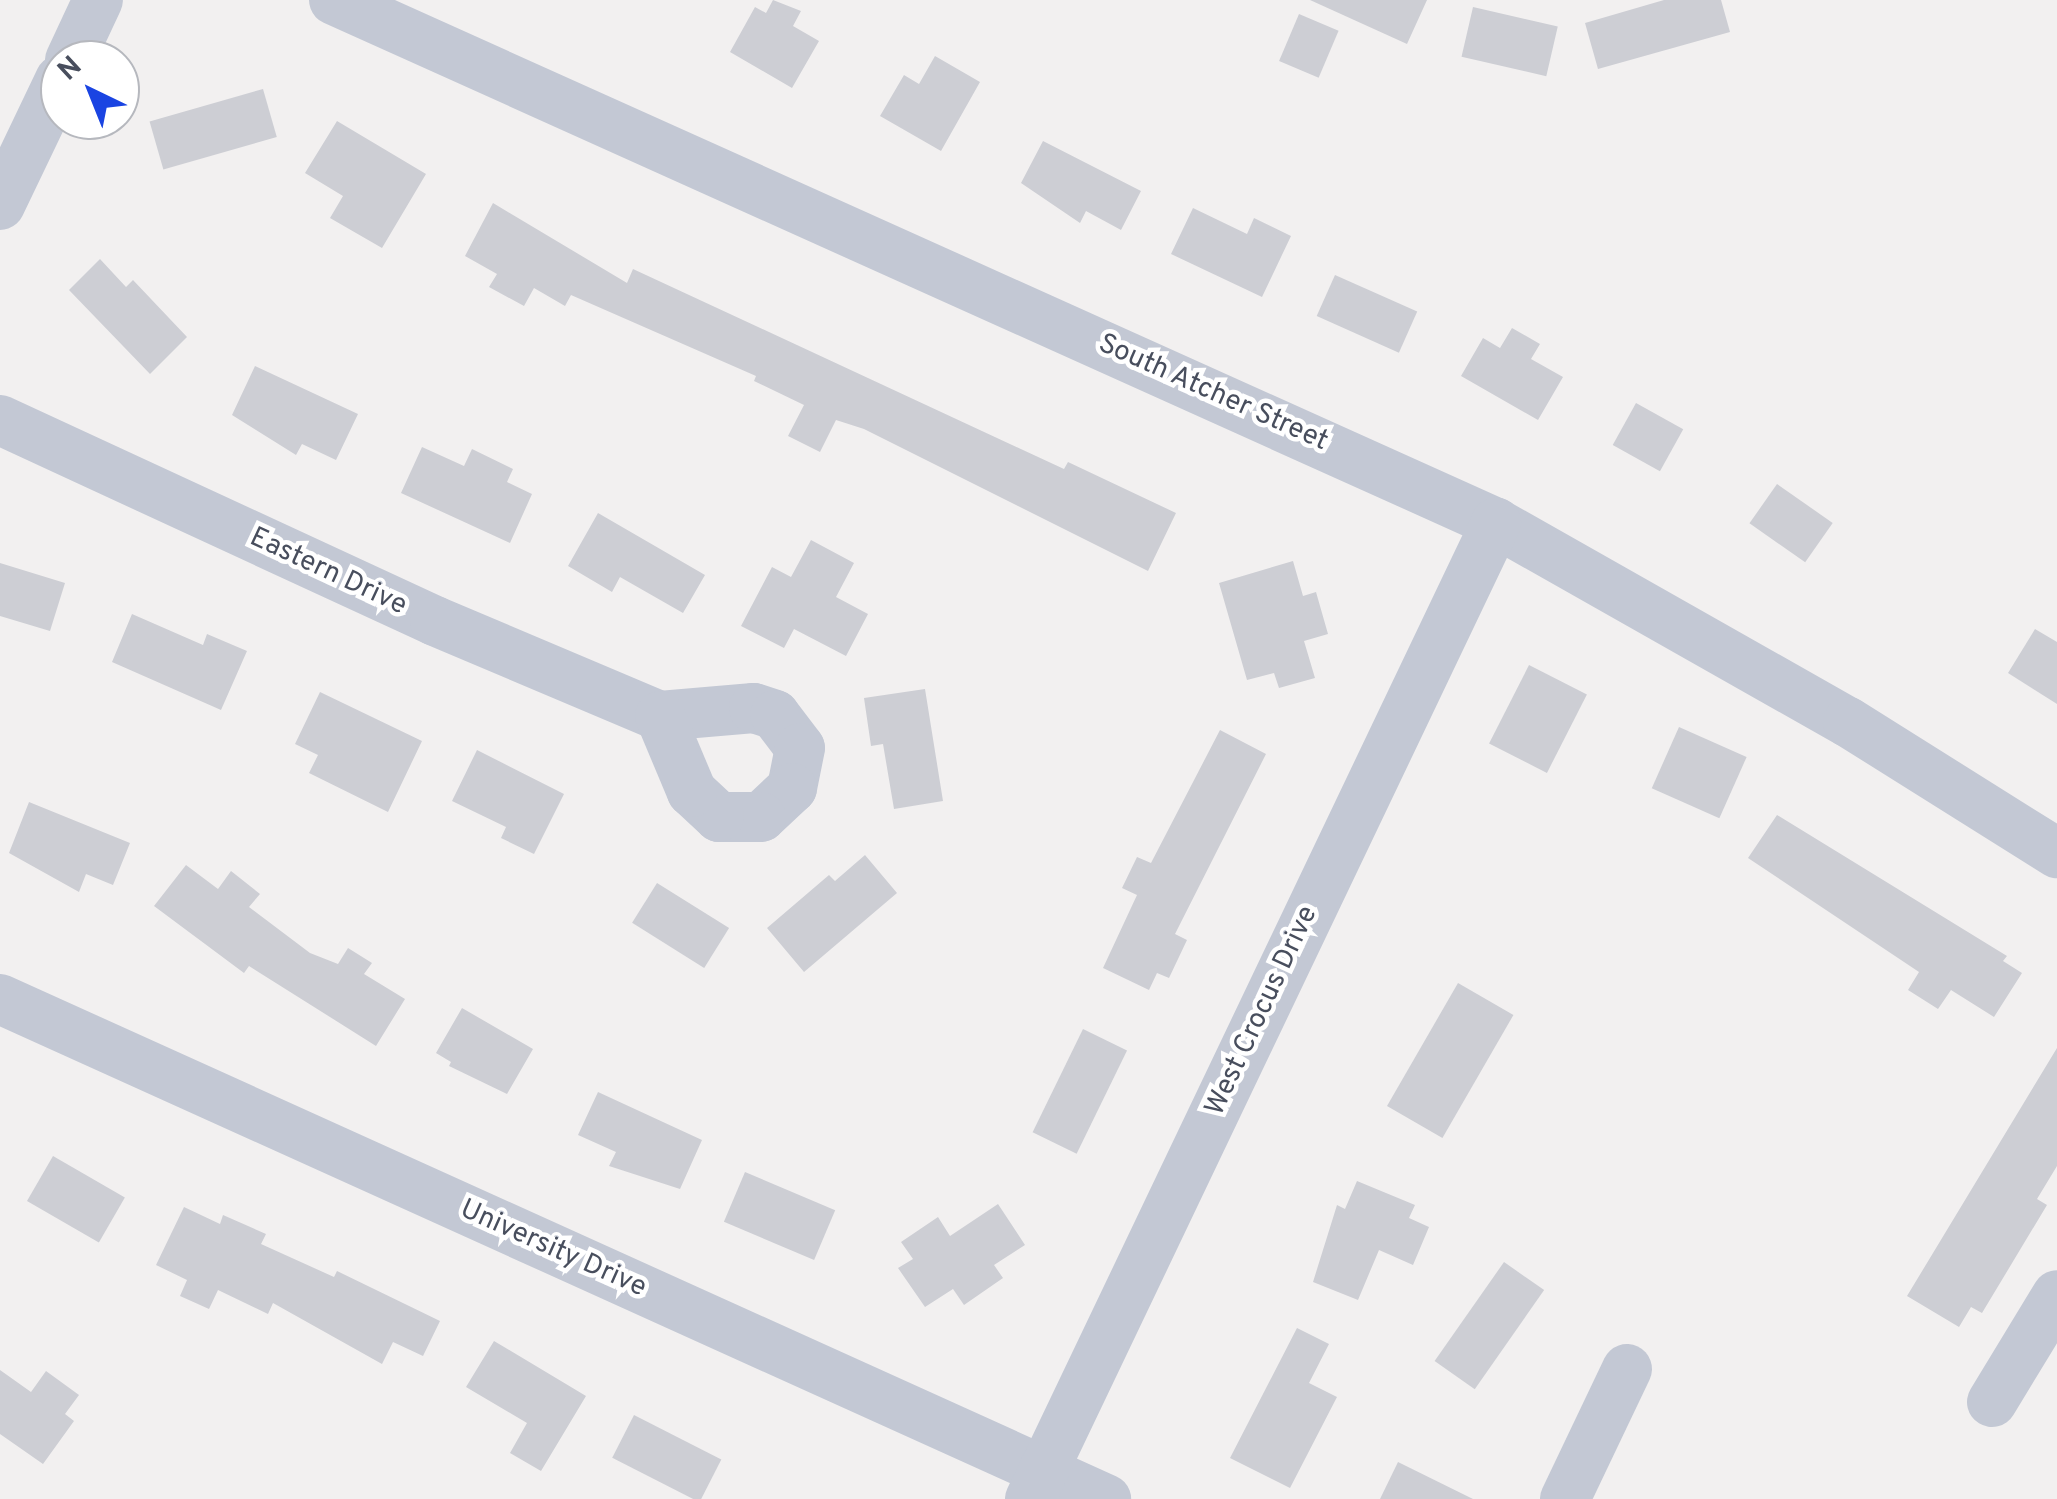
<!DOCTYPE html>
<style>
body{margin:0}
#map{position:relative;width:2057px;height:1499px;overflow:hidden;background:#f2f0f0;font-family:Overpass,sans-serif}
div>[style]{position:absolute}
.building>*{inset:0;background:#cdced4;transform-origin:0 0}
.minor>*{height:50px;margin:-25px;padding:0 25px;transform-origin:25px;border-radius:25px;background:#c3c8d4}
span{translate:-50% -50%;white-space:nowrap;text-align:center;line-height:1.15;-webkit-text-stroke:9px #fff;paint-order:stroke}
.street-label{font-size:28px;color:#484e5d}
.north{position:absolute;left:40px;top:40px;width:100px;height:100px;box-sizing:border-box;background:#fff;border:2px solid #b6b8be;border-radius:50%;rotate:317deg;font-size:28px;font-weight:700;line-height:40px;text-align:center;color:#484e5d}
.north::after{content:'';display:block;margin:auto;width:35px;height:45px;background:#1a44e2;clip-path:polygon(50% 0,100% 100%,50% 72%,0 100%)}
</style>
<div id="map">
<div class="building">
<i style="clip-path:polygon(773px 0,801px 11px,793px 26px,819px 41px,792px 88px,730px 52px,755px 7px,766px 13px)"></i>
<i style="clip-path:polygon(1310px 0,1427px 0,1407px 44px)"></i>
<i style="clip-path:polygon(1664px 0,1721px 0,1730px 32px,1598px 69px,1585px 23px)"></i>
<i style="left:1473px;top:7px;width:87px;height:51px;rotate:13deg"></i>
<i style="left:1299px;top:14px;width:43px;height:51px;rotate:23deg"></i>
<i style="clip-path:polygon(935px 56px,980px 82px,941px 151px,880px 116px,904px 75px,919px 84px)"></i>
<i style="left:263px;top:89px;width:50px;height:118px;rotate:74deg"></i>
<i style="clip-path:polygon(337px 121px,426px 174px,382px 248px,330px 218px,343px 196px,305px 173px)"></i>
<i style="clip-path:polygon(1043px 141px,1141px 191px,1121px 230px,1086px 211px,1080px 223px,1021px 183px)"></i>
<i style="clip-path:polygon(493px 203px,627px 283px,633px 269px,1064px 469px,1068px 462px,1176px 513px,1148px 571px,864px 429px,836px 420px,820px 452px,788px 436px,804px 405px,754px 381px,756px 376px,571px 295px,565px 306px,534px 288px,524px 306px,489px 287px,497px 274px,465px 256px)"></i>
<i style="clip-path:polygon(1193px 208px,1247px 234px,1254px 218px,1291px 236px,1262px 297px,1171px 254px)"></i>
<i style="clip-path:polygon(100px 259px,126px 287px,133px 280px,187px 337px,150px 374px,69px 290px)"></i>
<i style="left:1335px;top:275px;width:90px;height:45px;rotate:24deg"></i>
<i style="clip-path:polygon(1512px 328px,1540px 344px,1531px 359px,1563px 377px,1538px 420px,1461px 376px,1483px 338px,1500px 348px)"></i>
<i style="clip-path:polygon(255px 366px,358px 414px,336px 460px,302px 444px,296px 455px,232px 415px)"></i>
<i style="left:1636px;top:403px;width:54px;height:48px;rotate:29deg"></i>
<i style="clip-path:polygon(422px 447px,464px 466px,472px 449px,513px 469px,507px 482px,532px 494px,510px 543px,401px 493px)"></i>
<i style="left:1777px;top:484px;width:68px;height:48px;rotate:35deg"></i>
<i style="clip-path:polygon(598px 513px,705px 575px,683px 613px,620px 577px,612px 592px,568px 566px)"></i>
<i style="clip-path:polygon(811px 540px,854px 563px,836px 597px,868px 614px,846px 656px,794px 629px,784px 648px,741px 626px,772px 567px,791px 577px)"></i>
<i style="clip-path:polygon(1293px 561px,1303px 596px,1316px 592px,1328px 634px,1304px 641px,1315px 678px,1279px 688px,1274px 673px,1247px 680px,1219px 583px)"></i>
<i style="clip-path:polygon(0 563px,65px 583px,50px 631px,0 616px)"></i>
<i style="clip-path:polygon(132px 614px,203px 645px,207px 634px,247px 651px,221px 710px,112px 662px)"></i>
<i style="clip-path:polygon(2035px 629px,2057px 642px,2057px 704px,2008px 673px)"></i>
<i style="left:1529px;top:665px;width:65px;height:88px;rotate:27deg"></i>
<i style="clip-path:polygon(925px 689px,943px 801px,894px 809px,883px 744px,871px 746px,864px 698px)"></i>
<i style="clip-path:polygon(320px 692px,422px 741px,388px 812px,309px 773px,318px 755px,295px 744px)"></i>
<i style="left:1679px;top:727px;width:74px;height:67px;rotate:24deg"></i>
<i style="clip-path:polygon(1220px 730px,1266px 754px,1175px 934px,1187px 940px,1169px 978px,1157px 973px,1149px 990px,1103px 968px,1137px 895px,1122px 888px,1137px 857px,1151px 863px)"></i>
<i style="clip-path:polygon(477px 750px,564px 794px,534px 854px,501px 838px,506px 827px,452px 801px)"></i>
<i style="clip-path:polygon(29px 802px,130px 843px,113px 885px,86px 874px,79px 892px,9px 853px)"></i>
<i style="clip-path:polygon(1777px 815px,2007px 956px,2003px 961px,2022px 973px,1994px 1017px,1951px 990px,1938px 1009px,1908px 990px,1919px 972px,1748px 858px)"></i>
<i style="clip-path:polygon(865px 855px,897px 893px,804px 972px,767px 928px,829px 875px,835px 881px)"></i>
<i style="clip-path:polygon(186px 865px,218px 889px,231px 871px,260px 894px,249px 907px,310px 953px,338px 964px,348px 948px,372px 963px,364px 974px,405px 999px,376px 1046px,249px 966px,244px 973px,154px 906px)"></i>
<i style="left:657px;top:883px;width:85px;height:47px;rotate:32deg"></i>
<i style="left:1458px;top:983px;width:64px;height:142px;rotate:30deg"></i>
<i style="clip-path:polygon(462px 1008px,533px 1049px,507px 1094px,449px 1066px,451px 1062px,436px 1053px)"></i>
<i style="left:1083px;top:1029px;width:49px;height:115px;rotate:26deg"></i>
<i style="clip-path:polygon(2057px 1048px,2057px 1166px,2037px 1199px,2047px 1205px,1982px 1313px,1971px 1307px,1959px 1327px,1907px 1296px)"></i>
<i style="clip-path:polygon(598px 1092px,702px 1140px,680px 1189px,609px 1166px,616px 1152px,578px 1135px)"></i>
<i style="left:53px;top:1156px;width:83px;height:52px;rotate:30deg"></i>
<i style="left:745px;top:1172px;width:98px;height:54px;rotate:23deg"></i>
<i style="clip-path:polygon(1357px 1181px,1415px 1205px,1409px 1218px,1429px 1227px,1413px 1265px,1379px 1250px,1358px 1300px,1313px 1282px,1337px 1205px,1345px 1209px)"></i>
<i style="clip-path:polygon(998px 1204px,1025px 1245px,994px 1265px,1003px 1278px,964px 1305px,953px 1289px,925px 1307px,898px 1268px,913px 1259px,901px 1242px,938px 1217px,950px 1236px)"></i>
<i style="clip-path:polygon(184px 1207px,220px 1224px,223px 1215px,266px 1234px,261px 1244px,334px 1277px,337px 1271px,440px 1321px,423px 1356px,393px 1342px,382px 1364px,273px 1303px,268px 1314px,218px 1290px,209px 1309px,180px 1296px,187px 1280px,156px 1265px)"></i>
<i style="left:1504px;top:1262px;width:49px;height:121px;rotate:35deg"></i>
<i style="clip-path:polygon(1297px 1328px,1329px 1344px,1309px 1383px,1337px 1397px,1290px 1488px,1230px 1458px)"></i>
<i style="clip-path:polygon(494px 1341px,586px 1396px,541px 1471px,510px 1453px,527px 1423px,466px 1387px)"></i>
<i style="clip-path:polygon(0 1370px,31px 1392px,46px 1371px,79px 1395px,65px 1414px,74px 1421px,43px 1464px,0 1434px)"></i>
<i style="left:634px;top:1415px;width:98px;height:48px;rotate:27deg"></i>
<i style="clip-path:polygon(1398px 1462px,1473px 1499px,1380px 1499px)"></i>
</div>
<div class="minor">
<i style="left:334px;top:0;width:1274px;rotate:24.23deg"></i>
<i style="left:1496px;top:523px;width:404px;rotate:29.5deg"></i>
<i style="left:1848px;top:722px;width:247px;rotate:32.1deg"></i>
<i style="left:70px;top:60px;width:66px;rotate:-65deg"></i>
<i style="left:0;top:205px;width:139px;rotate:-64.4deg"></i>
<i style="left:0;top:420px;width:479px;rotate:24.8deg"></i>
<i style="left:435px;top:621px;width:244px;rotate:22.9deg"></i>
<i style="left:660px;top:716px;width:94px;rotate:-4.9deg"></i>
<i style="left:754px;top:708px;width:22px;rotate:18deg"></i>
<i style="left:775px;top:715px;width:41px;rotate:52.9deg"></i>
<i style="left:800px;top:748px;width:41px;rotate:101.3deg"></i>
<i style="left:792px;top:788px;width:42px;rotate:136.9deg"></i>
<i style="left:761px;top:817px;width:42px;rotate:180deg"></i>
<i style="left:719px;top:817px;width:37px;rotate:-137deg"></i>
<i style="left:692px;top:792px;width:82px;rotate:-112.8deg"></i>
<i style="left:0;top:999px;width:1214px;rotate:24.33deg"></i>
<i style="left:1992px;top:1402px;width:125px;rotate:-58.7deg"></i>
<i style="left:1030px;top:1499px;width:1082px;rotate:-64.48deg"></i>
<i style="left:1565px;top:1499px;width:144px;rotate:-64.5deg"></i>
</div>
<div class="street-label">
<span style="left:1213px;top:393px;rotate:24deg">South Atcher Street</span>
<span style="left:328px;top:572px;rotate:25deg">Eastern Drive</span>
<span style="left:1262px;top:1011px;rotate:-65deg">West Crocus Drive</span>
<span style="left:553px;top:1249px;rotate:24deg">University Drive</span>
</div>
<div class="north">N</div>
</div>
